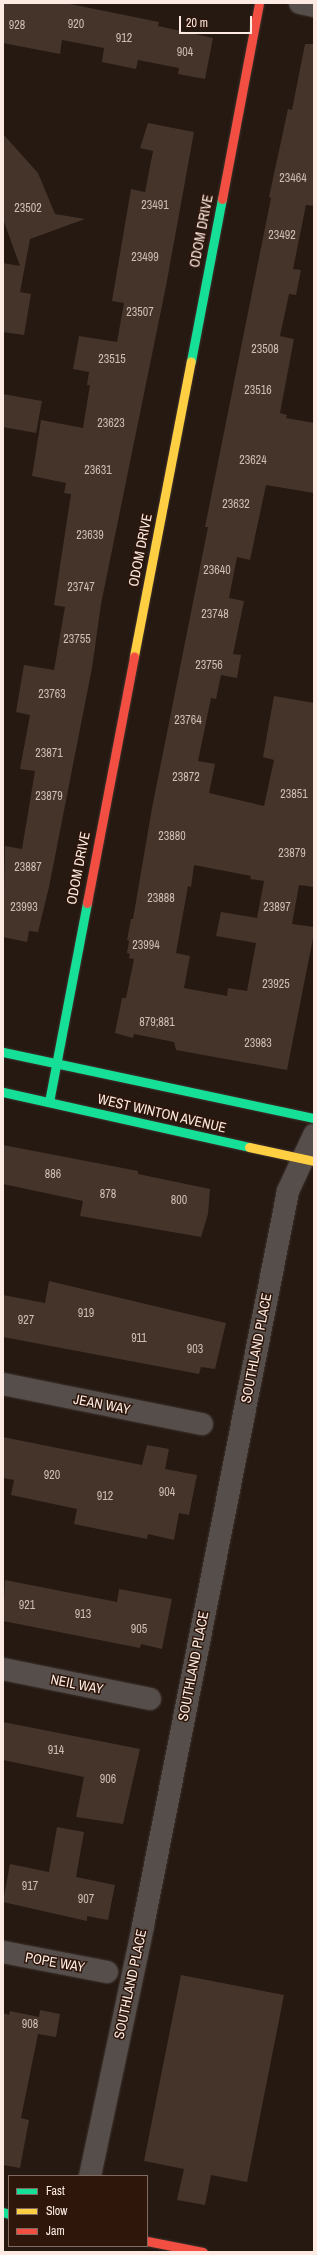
<!DOCTYPE html>
<style>
body{margin:0}
#map{position:relative;width:317px;height:2255px;overflow:hidden;background:#261912;font-family:"Archivo Narrow",sans-serif}
div>[style]{position:absolute}
.building>*{inset:0;background:#45342a}
.roads{filter:drop-shadow(0 0 1px #3e332d) drop-shadow(0 0 1px #3e332d)}
.street>*{height:22px;margin:-11px;padding:0 11px;transform-origin:11px;border-radius:11px;background:#554e4b}
.fast>*{height:9px;margin:-4.5px;padding:0 4.5px;transform-origin:4.5px;border-radius:4.5px;background:#16e098}
.slow>*{height:9px;margin:-4.5px;padding:0 4.5px;transform-origin:4.5px;border-radius:4.5px;background:#ffcf43}
.jam>*{height:9px;margin:-4.5px;padding:0 4.5px;transform-origin:4.5px;border-radius:4.5px;background:#f24e42}
span{translate:-50% -50%;white-space:nowrap;text-align:center;line-height:1.15;-webkit-text-stroke:3px #2e160a;paint-order:stroke}
.number-label{font-size:12px;color:#cfbdb5}
.number-label span{-webkit-text-stroke-width:0}
.street-label{font-size:14px;color:#fdebe3}
.frame{position:absolute;inset:0;border:4px solid #fdebe3;pointer-events:none}
.legend{position:absolute;left:8px;top:2175px;width:140px;height:72px;box-sizing:border-box;background:#2e160a;border:1px solid #816b61;margin:0;padding:5px 7px;list-style:none;font-size:12px;color:#fdebe3}
.legend li{display:flex;align-items:center;gap:8px;height:20px}
.legend b{width:20px;border:1px solid #816b61}
.scale{position:absolute;left:179px;top:16px;width:73px;height:18px;box-sizing:border-box;border:2px solid #fdebe3;border-top:0;padding-left:5px;font-size:12px;line-height:14px;white-space:nowrap;color:#fdebe3;-webkit-text-stroke:3px #2e160a;paint-order:stroke}
</style>
<div id="map">
<div class="building">
<i style="clip-path:polygon(3px 3px,65px 3px,159px 22px,158px 26px,213px 38px,205px 79px,178px 74px,179px 68px,138px 60px,136px 69px,102px 62px,104px 48px,62px 40px,60px 54px,3px 43px)"></i>
<i style="clip-path:polygon(evenodd,305px 44px,314px 44px,314px 206px,306px 205px,293px 269px,301px 270px,296px 295px,289px 294px,280px 336px,294px 339px,280px 413px,287px 415px,286px 418px,314px 423px,314px 493px,266px 485px,250px 560px,237px 557px,229px 598px,244px 601px,233px 654px,241px 655px,237px 678px,221px 675px,216px 699px,211px 698px,198px 761px,215px 764px,209px 793px,264px 806px,274px 760px,263px 757px,274px 696px,314px 703px,314px 887px,299px 885px,292px 924px,314px 927px,314px 933px,287px 1070px,176px 1050px,174px 1042px,134px 1034px,133px 1038px,115px 1033px,122px 998px,126px 998px,134px 959px,129px 958px,130px 954px,127px 953px,129px 941px,127px 940px,131px 919px,133px 919px,152px 808px,208px 527px,205px 527px,271px 198px,269px 197px,288px 109px,292px 110px,305px 44px,194px 865px,251px 876px,250px 879px,264px 881px,257px 918px,221px 912px,216px 936px,256px 943px,247px 991px,228px 988px,227px 996px,184px 988px,190px 956px,176px 953px,188px 886px,191px 887px,194px 865px)"></i>
<i style="clip-path:polygon(148px 123px,194px 132px,166px 286px,101px 604px,92px 668px,49px 887px,38px 932px,29px 931px,27px 942px,3px 937px,5px 846px,22px 849px,35px 771px,20px 769px,30px 715px,16px 712px,24px 665px,54px 670px,65px 607px,54px 605px,71px 494px,64px 493px,66px 483px,32px 476px,41px 420px,83px 428px,90px 385px,87px 385px,89px 372px,73px 369px,79px 336px,117px 342px,124px 303px,112px 301px,131px 189px,145px 192px,153px 151px,140px 148px)"></i>
<i style="clip-path:polygon(3px 134px,38px 173px,55px 214px,85px 219px,30px 239px,20px 292px,31px 294px,24px 335px,3px 332px,3px 263px,20px 266px,3px 219px)"></i>
<i style="clip-path:polygon(3px 394px,42px 401px,36px 433px,3px 427px)"></i>
<i style="clip-path:polygon(3px 1145px,138px 1171px,138px 1174px,210px 1189px,208px 1214px,201px 1237px,80px 1216px,83px 1201px,3px 1184px)"></i>
<i style="clip-path:polygon(49px 1281px,226px 1323px,215px 1369px,201px 1367px,199px 1374px,3px 1337px,3px 1295px,45px 1303px)"></i>
<i style="clip-path:polygon(3px 1437px,142px 1465px,147px 1445px,169px 1449px,165px 1469px,197px 1475px,189px 1515px,179px 1513px,174px 1540px,148px 1534px,147px 1539px,74px 1524px,77px 1509px,11px 1495px,14px 1480px,3px 1478px)"></i>
<i style="clip-path:polygon(5px 1580px,117px 1602px,119px 1589px,172px 1599px,162px 1649px,141px 1644px,140px 1648px,3px 1621px)"></i>
<i style="clip-path:polygon(3px 1722px,140px 1749px,123px 1824px,76px 1817px,84px 1777px,3px 1760px)"></i>
<i style="clip-path:polygon(57px 1827px,84px 1832px,76px 1877px,115px 1885px,108px 1920px,87px 1916px,87px 1921px,3px 1902px,10px 1864px,49px 1872px)"></i>
<i style="clip-path:polygon(181px 1975px,284px 1995px,247px 2182px,211px 2175px,205px 2205px,177px 2200px,184px 2169px,144px 2161px)"></i>
<i style="clip-path:polygon(40px 2010px,60px 2014px,56px 2037px,38px 2034px,21px 2118px,29px 2120px,20px 2168px,3px 2165px,3px 2013px,9px 2015px,10px 2011px,39px 2017px)"></i>
</div>
<div class="roads">
<div class="street">
<i style="left:300px;top:3px;width:14px;rotate:12deg"></i>
<i style="left:3px;top:1384px;width:203px;rotate:11.4deg"></i>
<i style="left:3px;top:1669px;width:150px;rotate:11.5deg"></i>
<i style="left:3px;top:1952px;width:106px;rotate:10.9deg"></i>
<i style="left:90px;top:2176px;width:256px;rotate:-78deg"></i>
<i style="left:143px;top:1926px;width:749px;rotate:-78.84deg"></i>
<i style="left:288px;top:1191px;width:62px;rotate:-65.1deg"></i>
</div>
<div class="fast">
<i style="left:191px;top:361px;width:165px;rotate:-79.2deg"></i>
<i style="left:3px;top:1052px;width:318px;rotate:12deg"></i>
<i style="left:3px;top:1092px;width:252px;rotate:12.6deg"></i>
<i style="left:49px;top:1102px;width:203px;rotate:-79.2deg"></i>
<i style="left:3px;top:2212px;width:6px;rotate:18deg"></i>
</div>
<div class="slow">
<i style="left:134px;top:656px;width:300px;rotate:-79.1deg"></i>
<i style="left:249px;top:1147px;width:66px;rotate:12.2deg"></i>
</div>
<div class="jam">
<i style="left:222px;top:199px;width:199px;rotate:-79.3deg"></i>
<i style="left:87px;top:903px;width:251px;rotate:-79.2deg"></i>
<i style="left:147px;top:2241px;width:57px;rotate:11.1deg"></i>
</div>
</div>
<div class="number-label">
<span style="left:76px;top:25px">920</span>
<span style="left:17px;top:26px">928</span>
<span style="left:124px;top:39px">912</span>
<span style="left:185px;top:53px">904</span>
<span style="left:293px;top:179px">23464</span>
<span style="left:155px;top:206px">23491</span>
<span style="left:28px;top:209px">23502</span>
<span style="left:282px;top:236px">23492</span>
<span style="left:145px;top:258px">23499</span>
<span style="left:140px;top:313px">23507</span>
<span style="left:265px;top:350px">23508</span>
<span style="left:112px;top:360px">23515</span>
<span style="left:258px;top:391px">23516</span>
<span style="left:111px;top:424px">23623</span>
<span style="left:253px;top:461px">23624</span>
<span style="left:98px;top:471px">23631</span>
<span style="left:236px;top:505px">23632</span>
<span style="left:90px;top:536px">23639</span>
<span style="left:217px;top:571px">23640</span>
<span style="left:81px;top:588px">23747</span>
<span style="left:215px;top:615px">23748</span>
<span style="left:77px;top:640px">23755</span>
<span style="left:209px;top:666px">23756</span>
<span style="left:52px;top:695px">23763</span>
<span style="left:188px;top:721px">23764</span>
<span style="left:49px;top:754px">23871</span>
<span style="left:186px;top:778px">23872</span>
<span style="left:294px;top:795px">23851</span>
<span style="left:49px;top:797px">23879</span>
<span style="left:172px;top:837px">23880</span>
<span style="left:292px;top:854px">23879</span>
<span style="left:28px;top:868px">23887</span>
<span style="left:161px;top:899px">23888</span>
<span style="left:24px;top:908px">23993</span>
<span style="left:277px;top:908px">23897</span>
<span style="left:146px;top:946px">23994</span>
<span style="left:276px;top:985px">23925</span>
<span style="left:157px;top:1023px">879;881</span>
<span style="left:258px;top:1044px">23983</span>
<span style="left:53px;top:1175px">886</span>
<span style="left:108px;top:1195px">878</span>
<span style="left:179px;top:1201px">800</span>
<span style="left:86px;top:1314px">919</span>
<span style="left:26px;top:1321px">927</span>
<span style="left:139px;top:1339px">911</span>
<span style="left:195px;top:1350px">903</span>
<span style="left:52px;top:1476px">920</span>
<span style="left:167px;top:1493px">904</span>
<span style="left:105px;top:1497px">912</span>
<span style="left:27px;top:1606px">921</span>
<span style="left:83px;top:1615px">913</span>
<span style="left:139px;top:1630px">905</span>
<span style="left:56px;top:1751px">914</span>
<span style="left:108px;top:1780px">906</span>
<span style="left:30px;top:1887px">917</span>
<span style="left:86px;top:1900px">907</span>
<span style="left:30px;top:2025px">908</span>
</div>
<div class="street-label">
<span style="left:201px;top:231px;rotate:-79deg">ODOM DRIVE</span>
<span style="left:140px;top:550px;rotate:-79deg">ODOM DRIVE</span>
<span style="left:78px;top:868px;rotate:-79deg">ODOM DRIVE</span>
<span style="left:162px;top:1113px;rotate:13deg">WEST WINTON AVENUE</span>
<span style="left:256px;top:1348px;rotate:-79deg">SOUTHLAND PLACE</span>
<span style="left:102px;top:1404px;rotate:11deg">JEAN WAY</span>
<span style="left:193px;top:1666px;rotate:-79deg">SOUTHLAND PLACE</span>
<span style="left:77px;top:1684px;rotate:11deg">NEIL WAY</span>
<span style="left:55px;top:1962px;rotate:10deg">POPE WAY</span>
<span style="left:130px;top:1984px;rotate:-78deg">SOUTHLAND PLACE</span>
</div>
<div class="frame"></div>
<ul class="legend">
<li><b style="height:5px;background:#16e098"></b>Fast</li>
<li><b style="height:5px;background:#ffcf43"></b>Slow</li>
<li><b style="height:5px;background:#f24e42"></b>Jam</li>
</ul>
<div class="scale">20 m</div>
</div>
